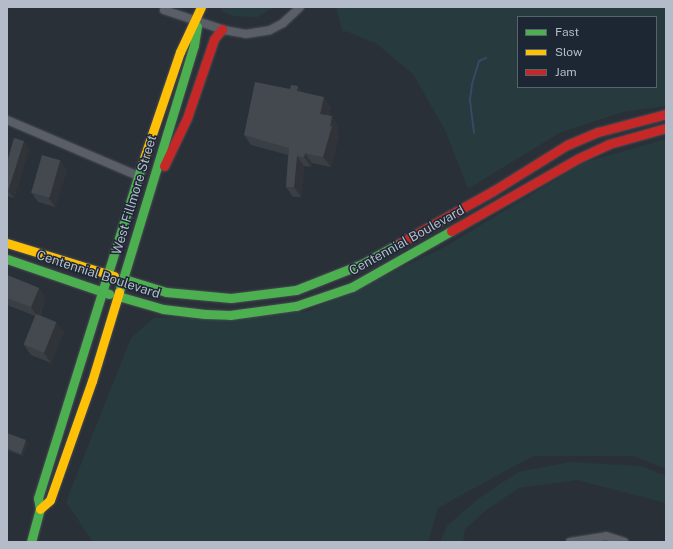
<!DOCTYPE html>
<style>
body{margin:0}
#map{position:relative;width:673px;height:549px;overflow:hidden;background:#2a3038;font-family:"Public Sans",sans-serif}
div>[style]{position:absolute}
.green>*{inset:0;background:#273a3e}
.stream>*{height:2px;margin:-1px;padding:0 1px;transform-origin:1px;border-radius:1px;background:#384963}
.roads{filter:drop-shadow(0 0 1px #484c53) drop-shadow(0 0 1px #484c53)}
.street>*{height:8px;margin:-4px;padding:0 4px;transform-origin:4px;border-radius:4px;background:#5a5e66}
.fast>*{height:9px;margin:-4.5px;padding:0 4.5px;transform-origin:4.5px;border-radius:4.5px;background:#4caf50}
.slow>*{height:9px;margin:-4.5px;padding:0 4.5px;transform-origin:4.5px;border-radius:4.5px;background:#ffc107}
.jam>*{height:9px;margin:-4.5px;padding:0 4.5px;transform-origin:4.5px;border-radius:4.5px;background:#c62828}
.wall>*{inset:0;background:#3a3f45}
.shaded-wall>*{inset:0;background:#303338}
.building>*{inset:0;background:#444950;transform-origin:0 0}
span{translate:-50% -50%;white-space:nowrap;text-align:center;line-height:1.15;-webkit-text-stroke:3px #1d2633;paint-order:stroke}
.street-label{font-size:13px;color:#b4bcc9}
.frame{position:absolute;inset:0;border:8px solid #b4bcc9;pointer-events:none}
.legend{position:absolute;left:517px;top:16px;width:140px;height:72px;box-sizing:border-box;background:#1d2633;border:1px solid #59626f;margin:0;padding:5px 7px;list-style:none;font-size:12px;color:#b4bcc9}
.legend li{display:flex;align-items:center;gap:8px;height:20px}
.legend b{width:20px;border:1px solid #59626f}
</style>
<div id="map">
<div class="green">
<i style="clip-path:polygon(221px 7px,274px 7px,258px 17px,232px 16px,221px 11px)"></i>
<i style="clip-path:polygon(evenodd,336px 7px,666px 7px,666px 106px,623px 112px,559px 133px,468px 189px,446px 132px,414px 75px,377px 44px,346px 31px,343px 33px,336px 7px,518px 17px,656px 17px,656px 87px,518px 87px,518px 17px)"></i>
<i style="clip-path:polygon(666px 139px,666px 469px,634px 456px,533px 456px,438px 508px,428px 542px,93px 542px,66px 502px,131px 338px,154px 318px,308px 311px,441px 249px,585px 162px)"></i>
<i style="clip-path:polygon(570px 462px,641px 466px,666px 476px,666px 503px,577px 480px,519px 488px,485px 511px,465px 529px,463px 542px,440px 542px,447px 526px,478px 499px,518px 472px)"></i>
</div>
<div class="stream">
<i style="left:474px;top:133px;width:34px;rotate:-97deg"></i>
<i style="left:470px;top:99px;width:15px;rotate:-82deg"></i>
<i style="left:472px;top:84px;width:24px;rotate:-73deg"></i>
<i style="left:479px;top:61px;width:8px;rotate:-23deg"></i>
</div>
<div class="roads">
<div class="street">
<i style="left:164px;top:10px;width:63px;rotate:18.4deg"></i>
<i style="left:224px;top:30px;width:22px;rotate:10deg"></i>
<i style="left:246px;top:34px;width:24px;rotate:-9deg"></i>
<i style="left:270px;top:30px;width:15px;rotate:-28deg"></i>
<i style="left:283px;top:23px;width:23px;rotate:-43deg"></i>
<i style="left:7px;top:120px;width:142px;rotate:23.1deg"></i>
<i style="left:570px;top:542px;width:36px;rotate:-9deg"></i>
<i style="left:606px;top:536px;width:19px;rotate:18deg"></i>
</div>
<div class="fast">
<i style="left:7px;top:259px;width:108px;rotate:18.9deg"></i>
<i style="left:124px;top:279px;width:44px;rotate:17.2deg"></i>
<i style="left:166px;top:292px;width:65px;rotate:5.3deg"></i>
<i style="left:231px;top:298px;width:65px;rotate:-7deg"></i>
<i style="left:296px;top:290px;width:71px;rotate:-21.5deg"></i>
<i style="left:362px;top:264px;width:43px;rotate:-28.9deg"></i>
<i style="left:119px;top:292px;width:258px;rotate:-73.1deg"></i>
<i style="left:194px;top:45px;width:19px;rotate:-81deg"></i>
<i style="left:118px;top:296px;width:47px;rotate:16.1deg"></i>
<i style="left:163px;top:309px;width:42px;rotate:6.8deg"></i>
<i style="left:205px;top:314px;width:25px;rotate:2deg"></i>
<i style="left:230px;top:315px;width:67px;rotate:-7.8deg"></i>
<i style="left:296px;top:306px;width:59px;rotate:-18.7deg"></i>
<i style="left:352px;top:287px;width:114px;rotate:-29.5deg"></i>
<i style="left:31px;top:542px;width:34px;rotate:-75deg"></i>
<i style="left:40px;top:509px;width:11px;rotate:-100deg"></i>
<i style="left:38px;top:498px;width:353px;rotate:-72.7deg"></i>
</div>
<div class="slow">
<i style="left:143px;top:161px;width:115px;rotate:-71.3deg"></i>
<i style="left:180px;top:52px;width:50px;rotate:-65deg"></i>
<i style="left:7px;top:243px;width:112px;rotate:17.1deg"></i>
<i style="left:40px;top:509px;width:13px;rotate:-42deg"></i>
<i style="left:50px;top:500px;width:126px;rotate:-70.6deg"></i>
<i style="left:92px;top:381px;width:93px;rotate:-73.1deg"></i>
</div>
<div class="jam">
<i style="left:164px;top:166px;width:53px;rotate:-64.4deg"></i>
<i style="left:187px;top:118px;width:83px;rotate:-71.1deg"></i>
<i style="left:214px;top:39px;width:13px;rotate:-51deg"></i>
<i style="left:451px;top:231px;width:147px;rotate:-29.7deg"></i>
<i style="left:579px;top:158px;width:33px;rotate:-25deg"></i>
<i style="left:609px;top:144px;width:59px;rotate:-15.7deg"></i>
<i style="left:400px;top:243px;width:107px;rotate:-29.2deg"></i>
<i style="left:493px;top:191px;width:87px;rotate:-31.9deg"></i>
<i style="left:567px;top:145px;width:34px;rotate:-23deg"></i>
<i style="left:598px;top:132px;width:70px;rotate:-14.8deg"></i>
</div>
</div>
<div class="wall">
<i style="clip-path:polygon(302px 92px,331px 107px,329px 116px,339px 127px,337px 133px,339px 136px,331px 167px,312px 163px,311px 167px,304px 166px,301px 197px,293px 197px,286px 187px,288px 155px,251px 145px,244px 135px)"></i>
<i style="clip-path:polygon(24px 141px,29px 149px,14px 198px,7px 196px,7px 162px)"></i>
<i style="clip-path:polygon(60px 160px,67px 170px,55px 207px,38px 202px,31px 192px)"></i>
<i style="clip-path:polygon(7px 275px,39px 288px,46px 298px,40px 315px,56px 322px,64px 332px,51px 363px,31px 355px,24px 345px,35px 316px,7px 305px)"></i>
<i style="clip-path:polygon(7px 433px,28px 443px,23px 456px,7px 450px)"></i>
</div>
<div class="shaded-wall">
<i style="clip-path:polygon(298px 86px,305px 96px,297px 91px)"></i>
<i style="clip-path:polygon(324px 97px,331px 107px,327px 124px,320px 114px)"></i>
<i style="clip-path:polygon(332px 116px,339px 127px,337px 133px,339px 136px,331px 167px,323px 157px)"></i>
<i style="clip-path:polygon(24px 141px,29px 149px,14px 198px,8px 191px)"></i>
<i style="clip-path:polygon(305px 153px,312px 163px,311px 167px,304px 157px)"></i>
<i style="clip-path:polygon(297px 156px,304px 166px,301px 197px,294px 187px)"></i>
<i style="clip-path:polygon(60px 160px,67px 170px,55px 207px,48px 197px)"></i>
<i style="clip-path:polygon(39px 288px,46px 298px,38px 318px,31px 307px)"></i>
<i style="clip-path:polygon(56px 322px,64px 332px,51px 363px,44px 353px)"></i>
<i style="clip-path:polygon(26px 440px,28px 443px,23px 456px,21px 454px)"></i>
</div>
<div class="building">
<i style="clip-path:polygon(255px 82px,290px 89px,291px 85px,298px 86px,297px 91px,324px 97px,320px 114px,332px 116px,330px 126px,332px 126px,323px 157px,305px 153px,304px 157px,297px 156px,294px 187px,286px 187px,289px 148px,244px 135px)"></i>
<i style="clip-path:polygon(14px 138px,24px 141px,8px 191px,7px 190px,7px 162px)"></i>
<i style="left:42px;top:155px;width:19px;height:39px;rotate:16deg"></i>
<i style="clip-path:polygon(7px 275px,39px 288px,31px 307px,7px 298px)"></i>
<i style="left:36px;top:314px;width:22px;height:33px;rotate:22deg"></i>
<i style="clip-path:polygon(7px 433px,26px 440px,21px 454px,7px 448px)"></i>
</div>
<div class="street-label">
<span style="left:135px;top:195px;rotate:-73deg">West Fillmore Street</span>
<span style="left:407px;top:241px;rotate:-29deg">Centennial Boulevard</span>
<span style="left:98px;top:275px;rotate:18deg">Centennial Boulevard</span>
</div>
<div class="frame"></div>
<ul class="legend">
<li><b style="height:5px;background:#4caf50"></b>Fast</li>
<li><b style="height:5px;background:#ffc107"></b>Slow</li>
<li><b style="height:5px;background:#c62828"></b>Jam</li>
</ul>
</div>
